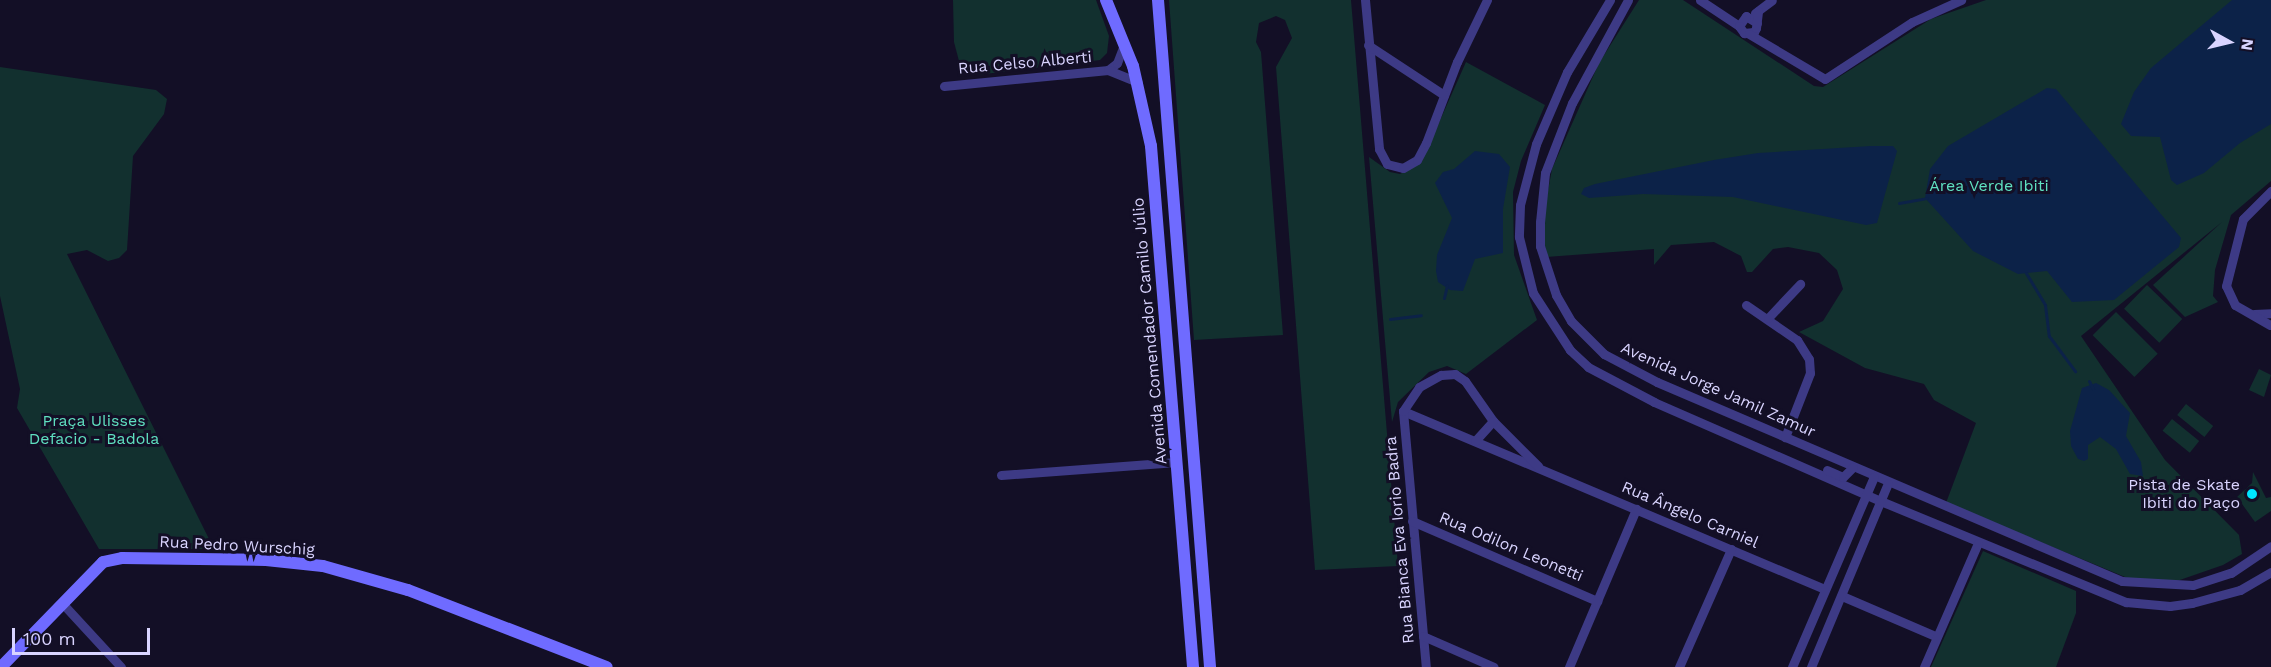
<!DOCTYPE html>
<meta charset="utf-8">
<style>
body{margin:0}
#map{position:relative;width:2271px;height:667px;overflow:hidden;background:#130f26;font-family:"Work Sans",sans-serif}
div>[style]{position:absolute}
.green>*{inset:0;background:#12302f;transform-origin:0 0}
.water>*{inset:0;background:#0c2248}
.stream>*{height:3px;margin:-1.5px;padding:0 1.5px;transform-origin:1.5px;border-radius:1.5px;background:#0c2248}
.street>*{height:9px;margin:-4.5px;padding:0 4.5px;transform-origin:4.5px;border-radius:4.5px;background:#3d3a85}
.secondary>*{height:12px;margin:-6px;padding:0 6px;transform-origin:6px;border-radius:6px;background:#6f6bff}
.dots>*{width:16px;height:16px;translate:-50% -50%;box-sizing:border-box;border:3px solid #130f26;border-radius:50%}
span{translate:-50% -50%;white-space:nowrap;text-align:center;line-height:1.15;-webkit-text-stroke:6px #130f26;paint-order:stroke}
.street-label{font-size:16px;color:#d9d4ff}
.park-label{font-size:16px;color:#5fe0c0}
.poi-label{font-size:16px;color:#d9d4ff}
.right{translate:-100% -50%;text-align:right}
.north{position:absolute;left:2199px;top:12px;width:60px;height:60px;-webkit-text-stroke:4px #130f26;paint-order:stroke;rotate:98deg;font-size:16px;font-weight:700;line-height:24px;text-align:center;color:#d9d4ff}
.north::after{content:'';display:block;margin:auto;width:21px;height:27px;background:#d9d4ff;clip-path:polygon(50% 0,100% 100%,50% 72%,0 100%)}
.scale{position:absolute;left:12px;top:628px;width:138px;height:27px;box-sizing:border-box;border:3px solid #d9d4ff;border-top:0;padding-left:8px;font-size:18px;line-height:21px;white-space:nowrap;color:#d9d4ff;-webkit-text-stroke:4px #130f26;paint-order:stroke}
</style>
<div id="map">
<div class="green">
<i style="clip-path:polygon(953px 0,1096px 0,1109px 36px,1107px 53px,1100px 60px,976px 75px,959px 61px,954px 42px)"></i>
<i style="clip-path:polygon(1169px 0,1351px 0,1398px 566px,1315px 570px,1276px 67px,1292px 38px,1285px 20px,1276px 16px,1259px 23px,1256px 42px,1261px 52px,1283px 335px,1194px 340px)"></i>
<i style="clip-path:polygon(1639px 0,1683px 0,1814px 86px,1823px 87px,1931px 19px,1986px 0,2271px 0,2271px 181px,2231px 215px,2215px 270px,2213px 296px,2218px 302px,2185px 317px,2153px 285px,2222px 222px,2081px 336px,2165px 460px,2239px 535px,2242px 554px,2223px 565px,2174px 582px,2130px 579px,1946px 503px,1976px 423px,1934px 400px,1924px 384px,1865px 368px,1799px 332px,1823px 321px,1843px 289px,1837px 270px,1819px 253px,1788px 247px,1773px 249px,1752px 272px,1747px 272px,1741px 256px,1714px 242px,1671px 245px,1654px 265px,1654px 249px,1546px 257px,1543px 224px,1546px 224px,1542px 223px,1552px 169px,1599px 63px)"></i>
<i style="clip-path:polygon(1466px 62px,1545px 105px,1521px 161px,1513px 192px,1514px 255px,1537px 320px,1466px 374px,1447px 366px,1429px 372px,1398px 402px,1392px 422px,1369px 157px,1390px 172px,1400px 174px,1421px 163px)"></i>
<i style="clip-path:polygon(0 67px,156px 90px,167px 99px,164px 114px,133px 156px,127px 250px,119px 258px,108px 261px,87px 250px,67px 254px,214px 549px,99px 549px,17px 408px,20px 389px,0 296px)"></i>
<i style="left:2147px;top:285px;width:49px;height:33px;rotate:44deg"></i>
<i style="left:2116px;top:312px;width:59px;height:33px;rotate:45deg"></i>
<i style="clip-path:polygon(2259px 369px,2271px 375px,2264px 397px,2249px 390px)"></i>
<i style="left:2186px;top:404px;width:35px;height:14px;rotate:39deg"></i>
<i style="left:2172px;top:419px;width:35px;height:15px;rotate:39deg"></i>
<i style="clip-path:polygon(2253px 472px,2266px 498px,2271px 497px,2271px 511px,2255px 522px,2237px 497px,2252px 483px)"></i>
<i style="clip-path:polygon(1983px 551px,2076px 591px,2076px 613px,2056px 667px,1931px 667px)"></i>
</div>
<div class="water">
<i style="clip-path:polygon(2232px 0,2271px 0,2271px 124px,2240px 143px,2204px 173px,2177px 185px,2171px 180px,2160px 137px,2131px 136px,2121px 124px,2134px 92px,2151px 68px)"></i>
<i style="clip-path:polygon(2047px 88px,2056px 89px,2181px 238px,2179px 247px,2114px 300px,2072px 302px,2047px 271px,2018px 274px,1973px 251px,1925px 198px,1930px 169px,1948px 146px)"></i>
<i style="clip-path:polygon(1871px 146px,1893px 146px,1897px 151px,1877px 223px,1866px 225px,1733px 197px,1643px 194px,1589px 198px,1581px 194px,1584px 188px,1595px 184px,1714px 160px,1758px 153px)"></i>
<i style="clip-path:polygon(1475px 151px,1499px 154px,1510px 167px,1503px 209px,1503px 253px,1475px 259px,1463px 291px,1450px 290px,1438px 282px,1436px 271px,1437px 255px,1452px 218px,1435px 183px,1443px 172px,1454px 169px)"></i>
<i style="clip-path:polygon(2096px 383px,2109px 390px,2130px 413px,2126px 436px,2141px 462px,2143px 476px,2130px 474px,2116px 449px,2100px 437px,2088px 445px,2088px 459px,2084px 461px,2078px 459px,2071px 446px,2070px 431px,2082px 388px)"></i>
</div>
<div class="stream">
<i style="left:1899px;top:203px;width:28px;rotate:-10deg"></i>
<i style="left:2026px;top:273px;width:37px;rotate:59deg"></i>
<i style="left:2045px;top:305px;width:31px;rotate:83deg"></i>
<i style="left:2049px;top:336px;width:44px;rotate:53.4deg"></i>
<i style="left:1444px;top:298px;width:13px;rotate:-77deg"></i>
<i style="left:1390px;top:319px;width:31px;rotate:-7deg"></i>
<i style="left:2089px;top:381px;width:9px;rotate:63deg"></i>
</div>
<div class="street">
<i style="left:1365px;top:0;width:150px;rotate:84.6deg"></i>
<i style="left:1379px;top:149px;width:17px;rotate:62deg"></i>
<i style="left:1387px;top:164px;width:16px;rotate:14deg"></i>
<i style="left:1403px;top:168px;width:16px;rotate:-30deg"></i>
<i style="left:1417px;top:160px;width:19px;rotate:-62deg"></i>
<i style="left:1426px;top:143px;width:87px;rotate:-69.1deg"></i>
<i style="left:1457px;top:62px;width:69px;rotate:-64.2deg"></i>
<i style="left:1610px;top:0;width:84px;rotate:120.8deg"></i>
<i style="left:1567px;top:72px;width:78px;rotate:113.3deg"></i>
<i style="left:1536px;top:144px;width:63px;rotate:104.7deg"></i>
<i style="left:1520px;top:205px;width:32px;rotate:92deg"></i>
<i style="left:1519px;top:237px;width:58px;rotate:76deg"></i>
<i style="left:1533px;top:293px;width:68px;rotate:57deg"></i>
<i style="left:1570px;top:350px;width:25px;rotate:43deg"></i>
<i style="left:1588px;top:367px;width:75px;rotate:27.9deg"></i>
<i style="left:1654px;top:402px;width:250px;rotate:23.6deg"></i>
<i style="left:1883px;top:502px;width:263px;rotate:22.4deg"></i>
<i style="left:2126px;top:602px;width:44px;rotate:5.2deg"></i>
<i style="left:2170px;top:606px;width:22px;rotate:-8deg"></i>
<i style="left:2192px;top:603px;width:50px;rotate:-15.2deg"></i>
<i style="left:2240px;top:590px;width:36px;rotate:-30deg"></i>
<i style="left:1628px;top:0;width:117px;rotate:118.5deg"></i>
<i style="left:1572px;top:103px;width:75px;rotate:111.1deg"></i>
<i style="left:1545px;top:173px;width:49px;rotate:95.8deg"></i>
<i style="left:1540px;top:222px;width:24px;rotate:90deg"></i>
<i style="left:1540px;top:246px;width:52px;rotate:71.9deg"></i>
<i style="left:1556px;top:295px;width:30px;rotate:60deg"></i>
<i style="left:1571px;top:321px;width:47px;rotate:45deg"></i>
<i style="left:1604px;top:354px;width:60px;rotate:27.8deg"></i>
<i style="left:1657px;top:382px;width:506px;rotate:23.17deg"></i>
<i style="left:2122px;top:581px;width:71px;rotate:3.2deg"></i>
<i style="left:2193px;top:585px;width:40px;rotate:-18deg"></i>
<i style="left:2231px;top:573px;width:48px;rotate:-34deg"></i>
<i style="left:1700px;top:0;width:47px;rotate:33.7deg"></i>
<i style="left:1755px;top:13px;width:21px;rotate:-37deg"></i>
<i style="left:1757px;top:23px;width:13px;rotate:-148deg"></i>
<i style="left:1746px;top:16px;width:12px;rotate:125deg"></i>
<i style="left:1739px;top:26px;width:9px;rotate:54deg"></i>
<i style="left:1744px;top:33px;width:10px;rotate:-6deg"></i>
<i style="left:1754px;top:32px;width:4px;rotate:-63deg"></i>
<i style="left:1756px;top:28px;width:17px;rotate:-83deg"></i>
<i style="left:1749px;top:34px;width:88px;rotate:30.6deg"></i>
<i style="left:1825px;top:79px;width:104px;rotate:-33.2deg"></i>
<i style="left:1912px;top:22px;width:54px;rotate:-24.2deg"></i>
<i style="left:1368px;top:45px;width:91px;rotate:33.3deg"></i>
<i style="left:1108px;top:70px;width:11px;rotate:-38deg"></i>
<i style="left:1117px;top:63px;width:19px;rotate:-69deg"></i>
<i style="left:944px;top:86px;width:165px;rotate:-5.6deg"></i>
<i style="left:1108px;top:70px;width:32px;rotate:22deg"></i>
<i style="left:1746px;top:305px;width:62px;rotate:34.5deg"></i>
<i style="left:1797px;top:340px;width:22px;rotate:58deg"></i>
<i style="left:1809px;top:359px;width:14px;rotate:86deg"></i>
<i style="left:1810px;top:373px;width:69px;rotate:111.3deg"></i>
<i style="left:2254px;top:314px;width:17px;rotate:-3deg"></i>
<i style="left:1768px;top:318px;width:47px;rotate:-46.7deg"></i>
<i style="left:2270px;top:325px;width:40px;rotate:-150.3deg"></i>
<i style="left:2235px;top:305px;width:21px;rotate:-115deg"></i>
<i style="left:2226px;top:286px;width:69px;rotate:-75.8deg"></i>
<i style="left:2243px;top:219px;width:40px;rotate:-45deg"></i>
<i style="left:1403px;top:411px;width:458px;rotate:22.9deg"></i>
<i style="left:1403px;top:411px;width:257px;rotate:84.9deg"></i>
<i style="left:1403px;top:411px;width:29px;rotate:-56deg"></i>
<i style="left:1419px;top:387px;width:25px;rotate:-29deg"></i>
<i style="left:1441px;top:375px;width:14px;rotate:-4deg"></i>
<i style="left:1455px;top:374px;width:12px;rotate:35deg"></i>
<i style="left:1465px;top:381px;width:49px;rotate:55deg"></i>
<i style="left:1493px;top:421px;width:64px;rotate:45deg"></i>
<i style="left:1475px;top:441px;width:27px;rotate:-48deg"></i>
<i style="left:1827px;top:470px;width:17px;rotate:24deg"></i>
<i style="left:1843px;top:477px;width:14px;rotate:-45deg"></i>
<i style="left:1001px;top:475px;width:176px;rotate:-4.2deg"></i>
<i style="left:1412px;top:521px;width:202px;rotate:23.4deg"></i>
<i style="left:1842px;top:596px;width:103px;rotate:23.3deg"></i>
<i style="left:62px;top:603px;width:87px;rotate:47.3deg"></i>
<i style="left:1423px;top:636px;width:77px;rotate:23.6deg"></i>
<i style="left:1569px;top:667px;width:172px;rotate:-67deg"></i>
<i style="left:1679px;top:667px;width:129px;rotate:-66.2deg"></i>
<i style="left:1792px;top:667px;width:207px;rotate:-66.7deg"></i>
<i style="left:1811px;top:667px;width:199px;rotate:-67.3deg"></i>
<i style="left:1924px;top:667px;width:135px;rotate:-66.5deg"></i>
</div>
<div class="secondary">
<i style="left:1106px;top:0;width:71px;rotate:67.8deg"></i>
<i style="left:1133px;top:66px;width:82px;rotate:77.3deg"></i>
<i style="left:1151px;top:146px;width:523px;rotate:85.39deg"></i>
<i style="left:1158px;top:0;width:669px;rotate:85.54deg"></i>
<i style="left:1px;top:667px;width:146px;rotate:-45.8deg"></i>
<i style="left:103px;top:562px;width:19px;rotate:-12deg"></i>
<i style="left:122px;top:558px;width:144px;rotate:0.8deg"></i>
<i style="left:266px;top:560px;width:57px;rotate:6deg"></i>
<i style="left:323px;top:566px;width:88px;rotate:15.8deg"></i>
<i style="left:408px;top:590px;width:213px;rotate:21.2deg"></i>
</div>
<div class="dots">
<i style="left:2252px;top:494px;background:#00e5ff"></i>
</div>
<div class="street-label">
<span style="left:1025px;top:63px;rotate:-5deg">Rua Celso Alberti</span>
<span style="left:1150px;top:331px;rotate:-95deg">Avenida Comendador Camilo Júlio</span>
<span style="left:1718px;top:390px;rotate:24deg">Avenida Jorge Jamil Zamur</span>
<span style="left:1690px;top:515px;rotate:23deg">Rua Ângelo Carniel</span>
<span style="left:1400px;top:540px;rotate:-95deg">Rua Bianca Eva Iorio Badra</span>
<span style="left:237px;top:546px;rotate:3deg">Rua Pedro Wurschig</span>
<span style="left:1511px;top:547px;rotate:23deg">Rua Odilon Leonetti</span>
</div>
<div class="park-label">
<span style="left:1989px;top:186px">Área Verde Ibiti</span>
<span style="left:94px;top:430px">Praça Ulisses<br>Defacio - Badola</span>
</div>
<div class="poi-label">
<span class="right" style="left:2240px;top:494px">Pista de Skate<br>Ibiti do Paço</span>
</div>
<div class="north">N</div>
<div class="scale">100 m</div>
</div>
